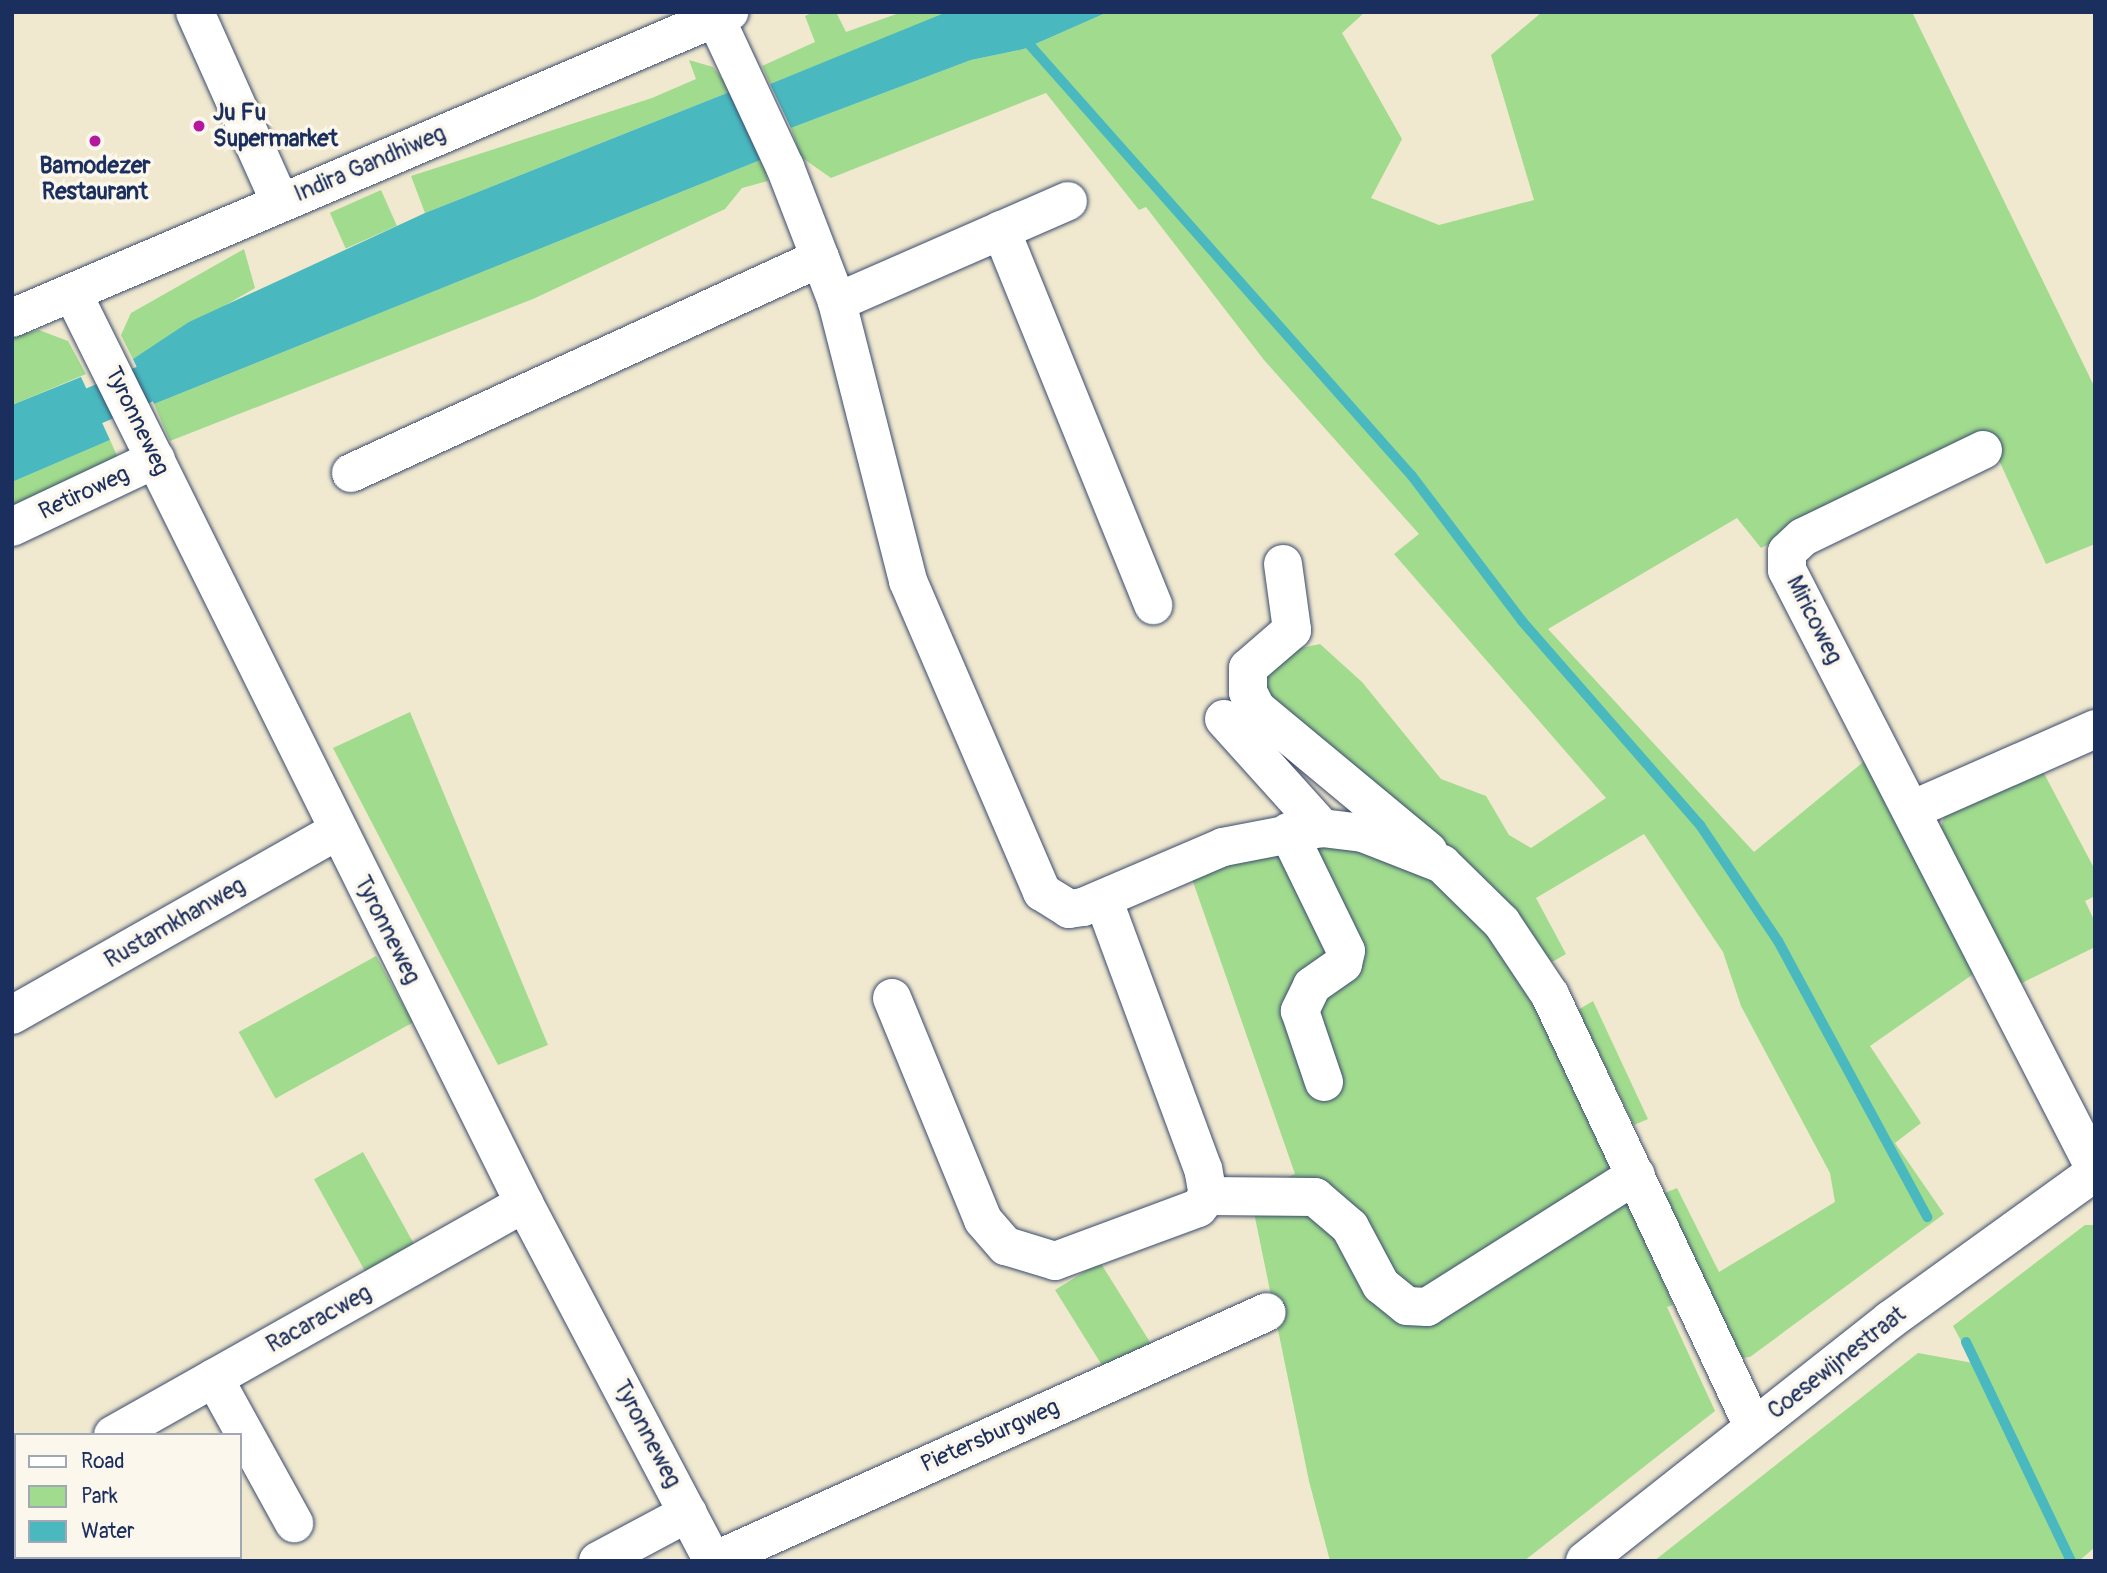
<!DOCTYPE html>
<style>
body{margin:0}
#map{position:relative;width:2107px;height:1573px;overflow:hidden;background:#f0e9cf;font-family:Pangolin,sans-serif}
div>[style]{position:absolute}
.green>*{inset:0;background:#a1db8e;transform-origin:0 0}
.water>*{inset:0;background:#49b9bf}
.stream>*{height:10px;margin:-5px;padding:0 5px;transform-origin:5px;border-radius:5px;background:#49b9bf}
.canal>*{height:38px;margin:-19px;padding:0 19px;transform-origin:19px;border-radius:19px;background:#49b9bf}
.roads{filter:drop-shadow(0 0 2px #3b4b6f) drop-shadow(0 0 2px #3b4b6f)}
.minor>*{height:38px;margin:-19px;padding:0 19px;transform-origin:19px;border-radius:19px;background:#fff}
.major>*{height:38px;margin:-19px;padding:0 19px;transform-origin:19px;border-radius:19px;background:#fff}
.dots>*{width:19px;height:19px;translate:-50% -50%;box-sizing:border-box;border:4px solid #fbf7ec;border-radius:50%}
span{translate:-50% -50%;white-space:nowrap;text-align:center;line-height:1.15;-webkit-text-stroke:7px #fbf7ec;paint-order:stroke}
.poi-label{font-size:23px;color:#1b2f5e;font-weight:700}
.left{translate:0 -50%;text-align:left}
.street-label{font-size:23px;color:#1b2f5e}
.frame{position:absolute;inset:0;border:14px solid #1b2f5e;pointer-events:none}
.legend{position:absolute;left:14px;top:1433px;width:228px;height:126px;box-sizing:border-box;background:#fbf7ec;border:2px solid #a1a7b3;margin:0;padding:9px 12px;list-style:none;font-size:21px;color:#1b2f5e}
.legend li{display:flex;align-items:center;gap:14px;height:35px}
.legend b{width:35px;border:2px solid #a1a7b3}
</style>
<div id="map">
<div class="green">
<i style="clip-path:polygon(814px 12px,836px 12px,846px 32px,902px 12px,951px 12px,770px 84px,762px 66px,815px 42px,805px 16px)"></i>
<i style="clip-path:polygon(1108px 12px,1365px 12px,1342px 33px,1402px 139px,1371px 198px,1439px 225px,1534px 200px,1491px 55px,1542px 12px,1912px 12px,2095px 388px,2095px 544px,2046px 564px,1988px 436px,1761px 548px,1737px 518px,1548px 629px,1754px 852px,1873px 754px,1982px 968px,1870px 1046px,1921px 1123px,1895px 1143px,1944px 1214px,1750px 1357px,1741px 1358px,1662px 1194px,1677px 1188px,1719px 1272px,1835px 1202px,1830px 1173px,1741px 1006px,1723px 952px,1644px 834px,1536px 898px,1566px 954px,1552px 962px,1463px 858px,1430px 836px,1253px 679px,1276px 653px,1320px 644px,1362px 682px,1441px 779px,1486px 796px,1509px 835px,1531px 848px,1606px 798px,1394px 554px,1419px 534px,1264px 360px,1146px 207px,1139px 210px,1046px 93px,831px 178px,801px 157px,791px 128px,971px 60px,1024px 49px)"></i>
<i style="clip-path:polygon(689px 60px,713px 67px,732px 91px,425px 213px,411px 176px,652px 98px,696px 79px)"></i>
<i style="clip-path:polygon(763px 159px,768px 181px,742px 188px,725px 209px,533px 299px,170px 441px,154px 404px)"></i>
<i style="left:381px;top:190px;width:39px;height:56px;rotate:66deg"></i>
<i style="clip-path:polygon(244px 249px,255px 288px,133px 359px,121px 335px,131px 313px)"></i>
<i style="clip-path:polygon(39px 330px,68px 341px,86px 374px,12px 405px,12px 337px)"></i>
<i style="clip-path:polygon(110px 440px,118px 458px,12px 519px,12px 482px)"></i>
<i style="clip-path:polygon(410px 712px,548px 1045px,498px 1065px,333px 748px)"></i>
<i style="clip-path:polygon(2038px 762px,2095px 870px,2095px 896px,2085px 901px,2095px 922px,2095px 947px,2016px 986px,1941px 827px,1944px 816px)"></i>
<i style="clip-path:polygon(1341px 841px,1434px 879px,1481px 925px,1540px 1009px,1647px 1242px,1673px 1305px,1667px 1307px,1715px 1411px,1524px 1561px,1330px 1561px,1309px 1481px,1250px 1193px,1295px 1174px,1191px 876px,1241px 855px)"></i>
<i style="left:376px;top:956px;width:76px;height:157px;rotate:61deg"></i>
<i style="clip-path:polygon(1593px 1001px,1648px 1119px,1634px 1125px,1578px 1010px)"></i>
<i style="left:363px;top:1152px;width:110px;height:56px;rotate:61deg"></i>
<i style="clip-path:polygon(2085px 1225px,2095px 1225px,2095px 1547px,2079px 1561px,1654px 1561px,1918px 1353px,1973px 1363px,1953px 1326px)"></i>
<i style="left:1100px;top:1262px;width:99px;height:53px;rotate:58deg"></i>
</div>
<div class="water">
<i style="clip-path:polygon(1108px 12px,1024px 49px,971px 60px,791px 128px,770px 84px,942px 14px)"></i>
<i style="clip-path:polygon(732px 91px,763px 159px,154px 404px,133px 359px,189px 322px,425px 213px)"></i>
<i style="clip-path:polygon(81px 377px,110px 440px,12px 482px,12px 405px)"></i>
</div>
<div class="stream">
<i style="left:1021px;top:35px;width:589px;rotate:48.44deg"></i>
<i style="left:1412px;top:476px;width:182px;rotate:52.8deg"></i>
<i style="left:1522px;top:621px;width:271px;rotate:48.9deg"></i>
<i style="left:1700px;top:825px;width:140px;rotate:56.1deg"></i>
<i style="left:1778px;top:941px;width:314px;rotate:61.6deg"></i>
<i style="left:1966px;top:1342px;width:243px;rotate:64.4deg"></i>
</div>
<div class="canal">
<i style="left:12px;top:441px;width:198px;rotate:-23.2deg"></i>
</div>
<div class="roads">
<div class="minor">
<i style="left:195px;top:12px;width:208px;rotate:65.9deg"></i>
<i style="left:715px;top:17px;width:166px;rotate:65deg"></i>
<i style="left:785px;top:167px;width:145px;rotate:68.9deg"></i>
<i style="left:837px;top:302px;width:288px;rotate:75.7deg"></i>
<i style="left:908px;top:581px;width:339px;rotate:66.7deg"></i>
<i style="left:1042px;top:892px;width:32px;rotate:32deg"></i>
<i style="left:1069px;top:909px;width:14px;rotate:-8deg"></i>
<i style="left:1083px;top:907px;width:152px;rotate:-23.2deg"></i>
<i style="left:1223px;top:847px;width:101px;rotate:-10.9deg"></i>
<i style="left:1322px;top:828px;width:41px;rotate:7deg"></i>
<i style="left:1363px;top:833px;width:85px;rotate:21.4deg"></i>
<i style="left:1442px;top:864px;width:84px;rotate:44.5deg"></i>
<i style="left:1502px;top:923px;width:87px;rotate:56.3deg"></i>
<i style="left:1550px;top:995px;width:477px;rotate:64.8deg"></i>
<i style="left:1001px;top:230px;width:405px;rotate:67.9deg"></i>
<i style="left:73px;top:294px;width:1015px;rotate:63.61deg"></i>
<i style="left:524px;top:1203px;width:405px;rotate:62.2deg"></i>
<i style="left:837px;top:302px;width:252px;rotate:-23.6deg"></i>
<i style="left:1983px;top:450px;width:200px;rotate:154.2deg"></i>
<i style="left:1803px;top:537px;width:22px;rotate:137deg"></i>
<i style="left:1787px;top:552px;width:18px;rotate:90deg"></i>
<i style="left:1787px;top:570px;width:674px;rotate:62.79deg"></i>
<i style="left:351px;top:473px;width:516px;rotate:-24.63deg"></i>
<i style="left:12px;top:527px;width:159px;rotate:-25.3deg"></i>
<i style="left:1283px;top:564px;width:67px;rotate:82.2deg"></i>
<i style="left:1292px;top:630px;width:58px;rotate:139.2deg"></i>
<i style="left:1248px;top:668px;width:24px;rotate:90deg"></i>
<i style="left:1248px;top:692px;width:18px;rotate:63deg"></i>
<i style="left:1256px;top:708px;width:224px;rotate:39.7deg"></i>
<i style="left:1224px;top:719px;width:147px;rotate:48deg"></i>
<i style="left:1914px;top:809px;width:198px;rotate:-23.8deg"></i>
<i style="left:1288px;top:832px;width:132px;rotate:64deg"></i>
<i style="left:1346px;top:951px;width:13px;rotate:103deg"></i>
<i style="left:1343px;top:964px;width:38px;rotate:145deg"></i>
<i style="left:1312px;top:986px;width:28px;rotate:116deg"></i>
<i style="left:1300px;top:1011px;width:75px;rotate:71.3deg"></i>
<i style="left:892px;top:998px;width:240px;rotate:67.7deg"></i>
<i style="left:983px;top:1220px;width:35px;rotate:49deg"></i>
<i style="left:1006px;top:1246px;width:51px;rotate:17deg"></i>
<i style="left:1055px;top:1261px;width:153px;rotate:-20.3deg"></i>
<i style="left:1198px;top:1208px;width:16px;rotate:-50deg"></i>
<i style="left:1208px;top:1196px;width:27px;rotate:-100deg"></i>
<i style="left:1203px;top:1169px;width:288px;rotate:-110.3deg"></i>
<i style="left:12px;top:1015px;width:373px;rotate:-29.5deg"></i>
<i style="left:1208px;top:1196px;width:107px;rotate:0.5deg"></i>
<i style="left:1315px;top:1197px;width:46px;rotate:40.6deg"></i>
<i style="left:1350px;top:1227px;width:66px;rotate:61.9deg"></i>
<i style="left:1381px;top:1285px;width:33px;rotate:39deg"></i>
<i style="left:1407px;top:1306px;width:20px;rotate:3deg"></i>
<i style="left:1427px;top:1307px;width:247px;rotate:-32.3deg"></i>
<i style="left:214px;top:1378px;width:166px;rotate:61.1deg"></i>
<i style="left:113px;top:1435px;width:472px;rotate:-29.4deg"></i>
<i style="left:12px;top:1491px;width:4px;rotate:-27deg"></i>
<i style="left:598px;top:1561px;width:102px;rotate:-28.1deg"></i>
<i style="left:714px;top:1561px;width:606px;rotate:-24.24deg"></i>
</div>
<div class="major">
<i style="left:12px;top:318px;width:780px;rotate:-23.11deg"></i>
<i style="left:1585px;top:1561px;width:389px;rotate:-38.3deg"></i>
<i style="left:1890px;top:1320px;width:253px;rotate:-35.8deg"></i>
</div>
</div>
<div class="dots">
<i style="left:199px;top:126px;background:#b5179e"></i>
<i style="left:95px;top:141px;background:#b5179e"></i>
</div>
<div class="poi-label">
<span class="left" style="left:213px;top:126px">Ju Fu<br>Supermarket</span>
<span style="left:95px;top:179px">Bamodezer<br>Restaurant</span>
</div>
<div class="street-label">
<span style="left:370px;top:164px;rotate:-23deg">Indira Gandhiweg</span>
<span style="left:137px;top:421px;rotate:64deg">Tyronneweg</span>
<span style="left:84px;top:493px;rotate:-25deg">Retiroweg</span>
<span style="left:1814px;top:620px;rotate:63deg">Miricoweg</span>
<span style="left:175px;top:923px;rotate:-30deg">Rustamkhanweg</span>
<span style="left:387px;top:930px;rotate:63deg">Tyronneweg</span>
<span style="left:319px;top:1319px;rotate:-29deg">Racaracweg</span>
<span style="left:1837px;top:1363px;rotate:-38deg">Coesewijnestraat</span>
<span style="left:647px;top:1434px;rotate:62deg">Tyronneweg</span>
<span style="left:990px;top:1436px;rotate:-24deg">Pietersburgweg</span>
</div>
<div class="frame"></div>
<ul class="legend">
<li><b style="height:9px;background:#fff"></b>Road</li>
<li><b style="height:19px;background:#a1db8e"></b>Park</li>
<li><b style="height:19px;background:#49b9bf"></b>Water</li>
</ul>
</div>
